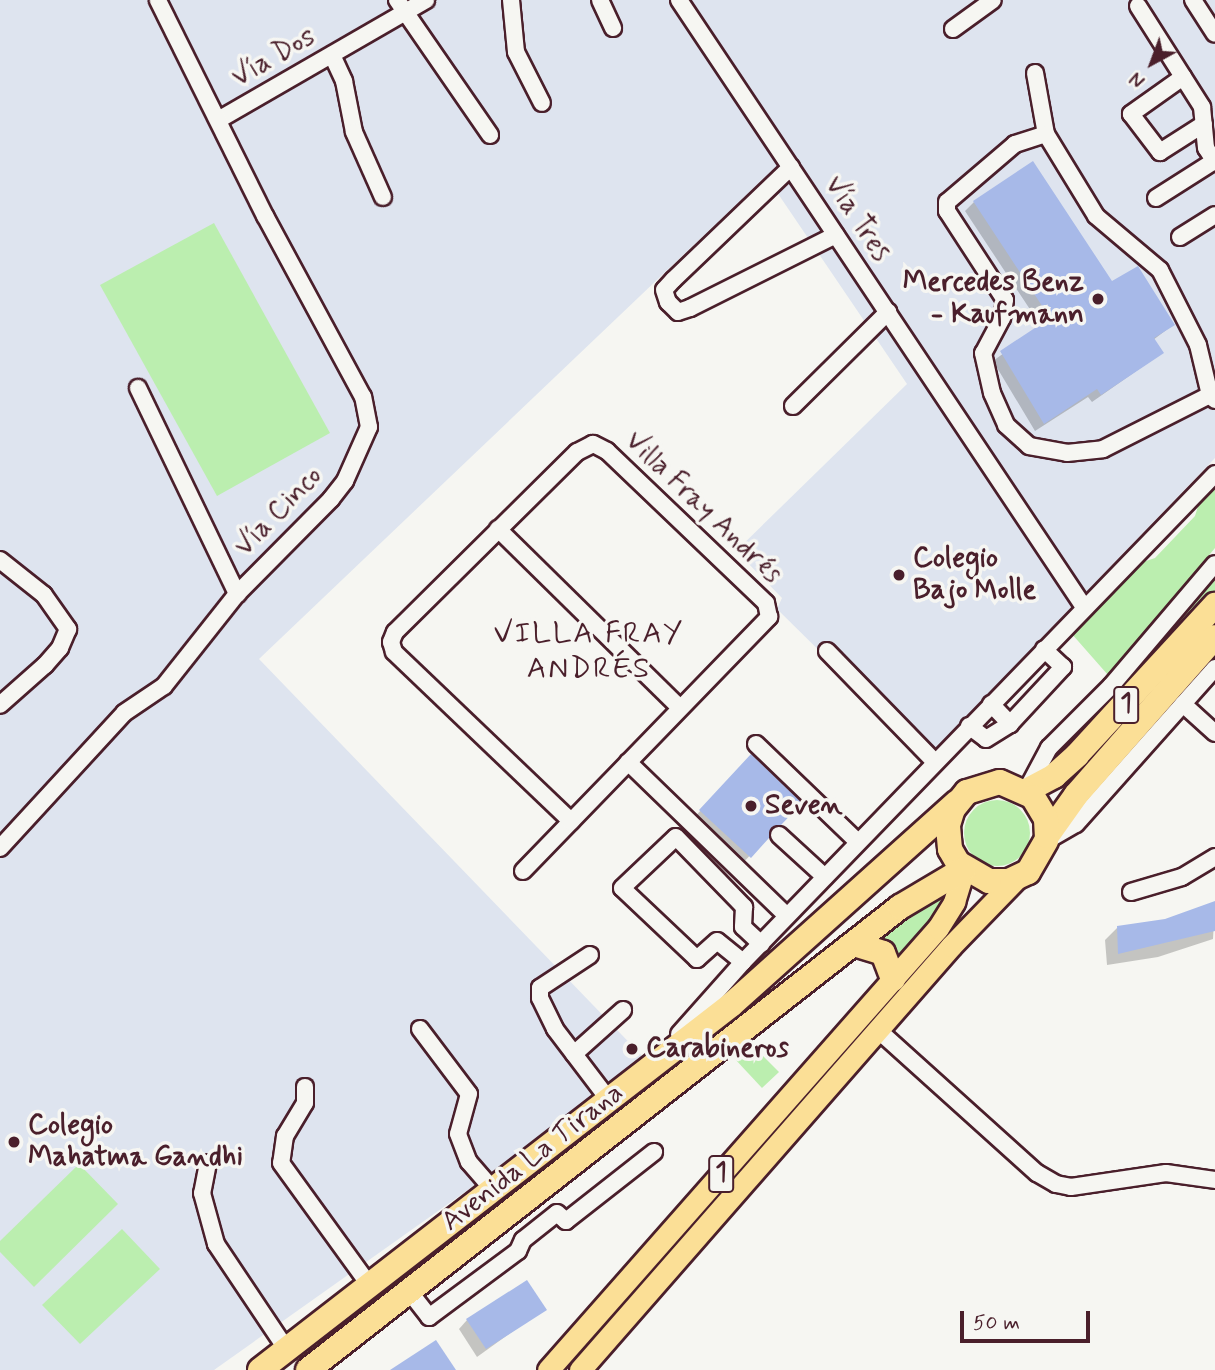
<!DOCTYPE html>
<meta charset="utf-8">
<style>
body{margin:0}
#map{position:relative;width:1215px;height:1370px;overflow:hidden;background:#f6f6f2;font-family:Mynerve,sans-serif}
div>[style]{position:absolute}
.built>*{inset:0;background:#dee4ef}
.green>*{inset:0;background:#bbeeaf}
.round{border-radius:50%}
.shadow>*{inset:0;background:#0003}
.building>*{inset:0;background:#a7b9e8}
.roads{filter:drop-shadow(2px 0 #4a1f2b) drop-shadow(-2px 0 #4a1f2b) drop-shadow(0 2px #4a1f2b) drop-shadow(0 -2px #4a1f2b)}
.minor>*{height:16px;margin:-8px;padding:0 8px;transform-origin:8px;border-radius:8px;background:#f6f6f2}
.major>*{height:21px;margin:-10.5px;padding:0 10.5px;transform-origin:10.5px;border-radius:10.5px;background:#fbdf96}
.highway>*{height:24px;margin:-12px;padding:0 12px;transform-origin:12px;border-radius:12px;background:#fbdf96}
.dots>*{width:19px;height:19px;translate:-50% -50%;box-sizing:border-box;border:4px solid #f6f6f2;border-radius:50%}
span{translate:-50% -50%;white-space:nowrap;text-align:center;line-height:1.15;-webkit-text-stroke:7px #f6f6f2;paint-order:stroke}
.shield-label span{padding:2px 5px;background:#f6f6f2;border:2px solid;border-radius:5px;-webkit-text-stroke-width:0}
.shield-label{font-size:26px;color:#4a1f2b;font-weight:700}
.street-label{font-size:28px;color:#4a1f2b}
.poi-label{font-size:28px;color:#4a1f2b;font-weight:700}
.right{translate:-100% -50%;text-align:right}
.left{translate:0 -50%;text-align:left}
.neighbourhood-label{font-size:30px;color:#4a1f2b;letter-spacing:2px}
.north{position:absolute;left:1117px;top:28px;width:70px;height:70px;-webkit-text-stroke:5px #f6f6f2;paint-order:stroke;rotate:221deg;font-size:19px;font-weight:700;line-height:28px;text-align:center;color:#4a1f2b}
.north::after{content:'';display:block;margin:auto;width:24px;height:32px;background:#4a1f2b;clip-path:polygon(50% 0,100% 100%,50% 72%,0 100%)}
.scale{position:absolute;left:960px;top:1311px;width:130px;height:32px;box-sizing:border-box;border:4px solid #4a1f2b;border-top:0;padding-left:9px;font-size:21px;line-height:24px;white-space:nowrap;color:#4a1f2b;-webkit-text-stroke:5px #f6f6f2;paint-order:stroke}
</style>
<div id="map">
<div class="built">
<i style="clip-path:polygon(0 0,1215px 0,1215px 458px,927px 757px,777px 609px,782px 598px,736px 551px,907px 384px,766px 176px,259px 659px,648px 1062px,214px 1370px,0 1370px)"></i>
</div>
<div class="green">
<i style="clip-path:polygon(214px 223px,330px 433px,217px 496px,100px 285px)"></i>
<i style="clip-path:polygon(1215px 487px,1215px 548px,1108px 675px,1071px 633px,1140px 563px,1155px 558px,1195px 516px,1199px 503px)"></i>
<i style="clip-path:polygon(1215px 577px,1215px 592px,1133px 686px,1127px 682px)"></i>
<i class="round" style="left:964px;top:800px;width:66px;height:66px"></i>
<i style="clip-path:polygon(945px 890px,938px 912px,899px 958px,892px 945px,877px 937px)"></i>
<i style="clip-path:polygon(751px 1044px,779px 1072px,762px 1088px,734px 1058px)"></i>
<i style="clip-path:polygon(79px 1164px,118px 1204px,34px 1287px,0 1252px,0 1241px)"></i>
<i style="clip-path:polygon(122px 1229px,160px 1269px,80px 1344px,42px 1305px)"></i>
</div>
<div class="shadow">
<i style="clip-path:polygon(974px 202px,1173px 325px,1153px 340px,1162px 353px,1092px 402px,1088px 397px,1035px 431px,993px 361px,1041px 326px,965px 211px)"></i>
<i style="clip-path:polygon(739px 769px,780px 824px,738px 868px,689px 823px)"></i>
<i style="clip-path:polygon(1215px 903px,1213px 939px,1158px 957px,1107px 965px,1105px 940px,1117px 928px,1166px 921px)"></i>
<i style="clip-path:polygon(544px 1309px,477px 1357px,459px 1329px,467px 1320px)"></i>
</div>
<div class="building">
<i style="clip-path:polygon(1033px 161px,1112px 281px,1138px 266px,1175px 325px,1154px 338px,1164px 353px,1101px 395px,1097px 389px,1044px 424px,1000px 351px,1050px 318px,973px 201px)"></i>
<i style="clip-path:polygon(751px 754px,802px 803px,781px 825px,772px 827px,769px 838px,751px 858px,699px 810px)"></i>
<i style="clip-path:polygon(1215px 901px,1215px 931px,1118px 954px,1117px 926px,1165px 919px)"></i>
<i style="clip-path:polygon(527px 1280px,547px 1310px,486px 1349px,466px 1319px)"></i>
<i style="clip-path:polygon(436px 1340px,456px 1370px,390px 1370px)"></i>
</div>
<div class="roads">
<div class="minor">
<i style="left:397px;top:0;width:164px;rotate:55.4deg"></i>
<i style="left:511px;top:0;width:52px;rotate:84.5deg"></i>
<i style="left:516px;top:52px;width:57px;rotate:63deg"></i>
<i style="left:600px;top:0;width:31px;rotate:65deg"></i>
<i style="left:679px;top:0;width:730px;rotate:56.29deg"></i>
<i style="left:1193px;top:0;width:40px;rotate:57.1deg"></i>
<i style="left:1138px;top:6px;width:120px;rotate:57.6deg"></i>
<i style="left:1202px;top:107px;width:41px;rotate:84.4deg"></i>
<i style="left:1206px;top:148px;width:17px;rotate:57deg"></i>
<i style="left:953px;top:29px;width:49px;rotate:-35.9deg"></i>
<i style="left:332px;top:55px;width:29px;rotate:65deg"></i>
<i style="left:344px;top:81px;width:52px;rotate:78.9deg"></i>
<i style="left:354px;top:132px;width:71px;rotate:66deg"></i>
<i style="left:1035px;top:73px;width:62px;rotate:79.8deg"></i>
<i style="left:1046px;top:134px;width:96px;rotate:58.6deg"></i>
<i style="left:1096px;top:216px;width:84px;rotate:40.2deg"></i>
<i style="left:1160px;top:270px;width:84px;rotate:63.1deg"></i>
<i style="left:1198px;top:345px;width:51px;rotate:76.5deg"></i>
<i style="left:1210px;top:395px;width:7px;rotate:45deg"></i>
<i style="left:1183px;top:77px;width:64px;rotate:144.6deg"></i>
<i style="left:1131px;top:114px;width:48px;rotate:52.7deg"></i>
<i style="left:1160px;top:152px;width:52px;rotate:-32.5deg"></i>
<i style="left:220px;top:119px;width:238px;rotate:-30deg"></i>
<i style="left:1046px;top:134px;width:33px;rotate:162deg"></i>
<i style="left:1015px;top:144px;width:89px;rotate:139.5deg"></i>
<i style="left:947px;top:202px;width:9px;rotate:90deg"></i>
<i style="left:947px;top:211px;width:106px;rotate:56.9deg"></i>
<i style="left:1005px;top:300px;width:18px;rotate:99deg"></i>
<i style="left:1002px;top:318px;width:40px;rotate:118deg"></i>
<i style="left:983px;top:353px;width:41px;rotate:77.3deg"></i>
<i style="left:992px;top:393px;width:35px;rotate:66deg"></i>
<i style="left:1006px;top:425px;width:31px;rotate:42deg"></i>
<i style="left:1029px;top:446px;width:39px;rotate:10deg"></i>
<i style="left:1067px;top:453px;width:36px;rotate:-6deg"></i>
<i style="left:1103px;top:449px;width:120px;rotate:-26.8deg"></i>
<i style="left:791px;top:167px;width:163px;rotate:136.2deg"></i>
<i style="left:673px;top:280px;width:13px;rotate:132deg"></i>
<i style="left:664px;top:290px;width:13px;rotate:72deg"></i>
<i style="left:668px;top:302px;width:14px;rotate:45deg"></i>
<i style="left:678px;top:312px;width:13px;rotate:-18deg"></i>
<i style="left:690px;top:308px;width:163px;rotate:-26.6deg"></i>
<i style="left:1156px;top:198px;width:69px;rotate:-32.5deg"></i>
<i style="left:1180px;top:237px;width:41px;rotate:-32.2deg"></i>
<i style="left:138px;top:388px;width:229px;rotate:64.3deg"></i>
<i style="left:793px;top:406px;width:134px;rotate:-44.7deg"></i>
<i style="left:498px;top:529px;width:255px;rotate:44.5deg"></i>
<i style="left:0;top:560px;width:56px;rotate:38.5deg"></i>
<i style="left:44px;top:595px;width:42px;rotate:54.8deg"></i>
<i style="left:68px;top:629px;width:21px;rotate:113deg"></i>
<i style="left:60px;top:648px;width:23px;rotate:131deg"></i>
<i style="left:45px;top:665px;width:60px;rotate:138.4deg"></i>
<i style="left:827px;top:651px;width:155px;rotate:45.8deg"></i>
<i style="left:991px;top:704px;width:28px;rotate:46deg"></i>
<i style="left:1010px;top:724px;width:78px;rotate:-47.1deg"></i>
<i style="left:1063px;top:667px;width:26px;rotate:-137deg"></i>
<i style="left:1183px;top:704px;width:43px;rotate:42.2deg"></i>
<i style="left:969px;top:726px;width:21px;rotate:37deg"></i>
<i style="left:986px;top:739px;width:28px;rotate:-32deg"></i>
<i style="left:756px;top:744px;width:141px;rotate:43.9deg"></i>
<i style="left:628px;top:762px;width:221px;rotate:44.1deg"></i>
<i style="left:1026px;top:791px;width:49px;rotate:-61.9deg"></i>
<i style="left:1049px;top:748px;width:88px;rotate:-45deg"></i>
<i style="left:1111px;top:686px;width:160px;rotate:-49.6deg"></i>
<i style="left:779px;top:835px;width:62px;rotate:42.4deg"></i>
<i style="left:1046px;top:841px;width:34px;rotate:-30deg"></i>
<i style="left:1076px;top:824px;width:209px;rotate:-48.3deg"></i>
<i style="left:0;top:848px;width:183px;rotate:-47.4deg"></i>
<i style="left:124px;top:713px;width:48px;rotate:-34deg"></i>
<i style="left:164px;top:686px;width:117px;rotate:-51.6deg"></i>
<i style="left:237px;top:594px;width:134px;rotate:-45.3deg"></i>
<i style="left:331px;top:499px;width:23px;rotate:-52deg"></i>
<i style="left:345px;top:481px;width:59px;rotate:-66deg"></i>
<i style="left:369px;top:427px;width:31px;rotate:-101deg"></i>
<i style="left:363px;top:397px;width:206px;rotate:-118.4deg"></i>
<i style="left:265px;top:216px;width:241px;rotate:-116.4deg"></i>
<i style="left:523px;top:871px;width:354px;rotate:-45.9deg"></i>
<i style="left:769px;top:617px;width:14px;rotate:-102deg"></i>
<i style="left:766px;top:603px;width:220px;rotate:-136.3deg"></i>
<i style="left:607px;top:451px;width:16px;rotate:-153deg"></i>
<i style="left:593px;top:444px;width:18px;rotate:153deg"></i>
<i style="left:577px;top:452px;width:256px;rotate:135.3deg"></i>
<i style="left:395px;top:632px;width:11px;rotate:112deg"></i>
<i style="left:391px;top:642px;width:10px;rotate:73deg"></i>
<i style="left:394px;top:652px;width:245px;rotate:43.7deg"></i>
<i style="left:1131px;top:892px;width:53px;rotate:-16.4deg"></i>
<i style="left:1182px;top:877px;width:39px;rotate:-31deg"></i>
<i style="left:590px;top:955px;width:60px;rotate:146.6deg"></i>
<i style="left:540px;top:988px;width:10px;rotate:90deg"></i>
<i style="left:540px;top:998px;width:34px;rotate:64deg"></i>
<i style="left:555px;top:1029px;width:89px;rotate:52.7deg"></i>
<i style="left:743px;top:962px;width:33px;rotate:-141deg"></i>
<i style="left:717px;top:941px;width:27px;rotate:138deg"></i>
<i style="left:697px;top:959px;width:103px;rotate:-136.6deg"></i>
<i style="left:622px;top:888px;width:74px;rotate:-43.4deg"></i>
<i style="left:676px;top:837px;width:98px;rotate:45.8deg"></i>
<i style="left:744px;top:907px;width:20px;rotate:93deg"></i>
<i style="left:743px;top:927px;width:25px;rotate:43deg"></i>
<i style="left:420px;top:1029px;width:81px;rotate:53deg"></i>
<i style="left:469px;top:1094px;width:41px;rotate:105.4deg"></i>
<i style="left:458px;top:1134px;width:30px;rotate:69deg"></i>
<i style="left:469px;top:1162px;width:37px;rotate:49deg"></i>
<i style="left:878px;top:1030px;width:214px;rotate:42deg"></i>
<i style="left:1037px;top:1173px;width:22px;rotate:30deg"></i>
<i style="left:1056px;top:1184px;width:15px;rotate:11deg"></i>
<i style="left:1071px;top:1187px;width:96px;rotate:-8.4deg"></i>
<i style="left:1166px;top:1173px;width:49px;rotate:8.1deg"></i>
<i style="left:679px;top:1034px;width:96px;rotate:-48.4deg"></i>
<i style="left:743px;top:962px;width:679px;rotate:-45.95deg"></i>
<i style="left:574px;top:1054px;width:66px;rotate:-41.9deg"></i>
<i style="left:305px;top:1087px;width:16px;rotate:90deg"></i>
<i style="left:305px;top:1103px;width:39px;rotate:121deg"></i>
<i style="left:285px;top:1136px;width:27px;rotate:98deg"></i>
<i style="left:281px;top:1163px;width:152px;rotate:54.1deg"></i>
<i style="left:208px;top:1163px;width:31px;rotate:101deg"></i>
<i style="left:202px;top:1193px;width:53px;rotate:74.6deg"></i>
<i style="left:216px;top:1244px;width:128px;rotate:56.2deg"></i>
<i style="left:409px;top:1291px;width:33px;rotate:52deg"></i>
<i style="left:429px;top:1317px;width:111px;rotate:-36.6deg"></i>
<i style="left:518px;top:1251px;width:12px;rotate:-66deg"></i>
<i style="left:523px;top:1240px;width:43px;rotate:-38.5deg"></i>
<i style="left:557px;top:1213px;width:12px;rotate:42deg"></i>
<i style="left:566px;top:1221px;width:112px;rotate:-38.1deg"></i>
</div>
<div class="major">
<i style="left:548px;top:1370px;width:589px;rotate:-48.58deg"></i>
<i style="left:938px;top:928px;width:31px;rotate:-58deg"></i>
<i style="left:954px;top:902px;width:34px;rotate:-73deg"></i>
<i style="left:580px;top:1370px;width:563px;rotate:-48.81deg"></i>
<i style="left:951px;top:946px;width:93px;rotate:-45.9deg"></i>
</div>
<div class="highway">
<i style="left:1026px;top:791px;width:32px;rotate:-28deg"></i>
<i style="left:1054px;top:776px;width:31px;rotate:-42deg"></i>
<i style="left:1077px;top:755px;width:204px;rotate:-47.4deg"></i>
<i style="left:1047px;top:836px;width:50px;rotate:-54.7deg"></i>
<i style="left:1076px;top:795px;width:210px;rotate:-48.7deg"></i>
<i style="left:1046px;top:841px;width:36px;rotate:120deg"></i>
<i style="left:1028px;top:872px;width:21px;rotate:155deg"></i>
<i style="left:1009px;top:881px;width:20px;rotate:180deg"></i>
<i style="left:989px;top:881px;width:36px;rotate:-150deg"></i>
<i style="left:958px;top:863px;width:16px;rotate:-120deg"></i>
<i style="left:950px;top:849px;width:24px;rotate:-95deg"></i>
<i style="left:948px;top:825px;width:17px;rotate:-73deg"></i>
<i style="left:953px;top:809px;width:22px;rotate:-51deg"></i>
<i style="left:967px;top:792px;width:34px;rotate:-17deg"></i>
<i style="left:1000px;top:782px;width:36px;rotate:24deg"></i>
<i style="left:1033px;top:797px;width:26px;rotate:59deg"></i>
<i style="left:1046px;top:819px;width:17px;rotate:87deg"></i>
<i style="left:854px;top:944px;width:30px;rotate:17deg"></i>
<i style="left:883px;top:953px;width:28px;rotate:69deg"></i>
<i style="left:260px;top:1370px;width:596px;rotate:-37.77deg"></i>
<i style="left:731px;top:1005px;width:304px;rotate:-41.9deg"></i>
<i style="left:308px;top:1370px;width:752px;rotate:-38.03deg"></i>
<i style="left:900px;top:907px;width:74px;rotate:-30.7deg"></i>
</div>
</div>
<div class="dots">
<i style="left:1098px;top:299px;background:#4a1f2b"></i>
<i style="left:899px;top:575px;background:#4a1f2b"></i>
<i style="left:751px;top:806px;background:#4a1f2b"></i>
<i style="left:632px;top:1049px;background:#4a1f2b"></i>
<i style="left:14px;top:1142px;background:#4a1f2b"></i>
</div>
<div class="shield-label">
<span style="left:1126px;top:705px">1</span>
<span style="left:721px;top:1174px">1</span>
</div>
<div class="street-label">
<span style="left:274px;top:58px;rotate:-30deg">Vía Dos</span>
<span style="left:857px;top:219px;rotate:56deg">Vía Tres</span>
<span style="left:703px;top:508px;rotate:44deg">Villa Fray Andrés</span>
<span style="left:279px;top:512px;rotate:-46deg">Vía Cinco</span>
<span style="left:533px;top:1158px;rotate:-38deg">Avenida La Tirana</span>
</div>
<div class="poi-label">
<span class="right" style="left:1084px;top:299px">Mercedes Benz<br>- Kaufmann</span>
<span class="left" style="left:913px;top:575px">Colegio<br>Bajo Molle</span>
<span class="left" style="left:765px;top:806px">Seven</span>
<span class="left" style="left:646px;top:1049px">Carabineros</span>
<span class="left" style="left:28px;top:1142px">Colegio<br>Mahatma Gandhi</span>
</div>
<div class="neighbourhood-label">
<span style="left:589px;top:651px">VILLA FRAY<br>ANDRÉS</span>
</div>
<div class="north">N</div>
<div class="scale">50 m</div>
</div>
